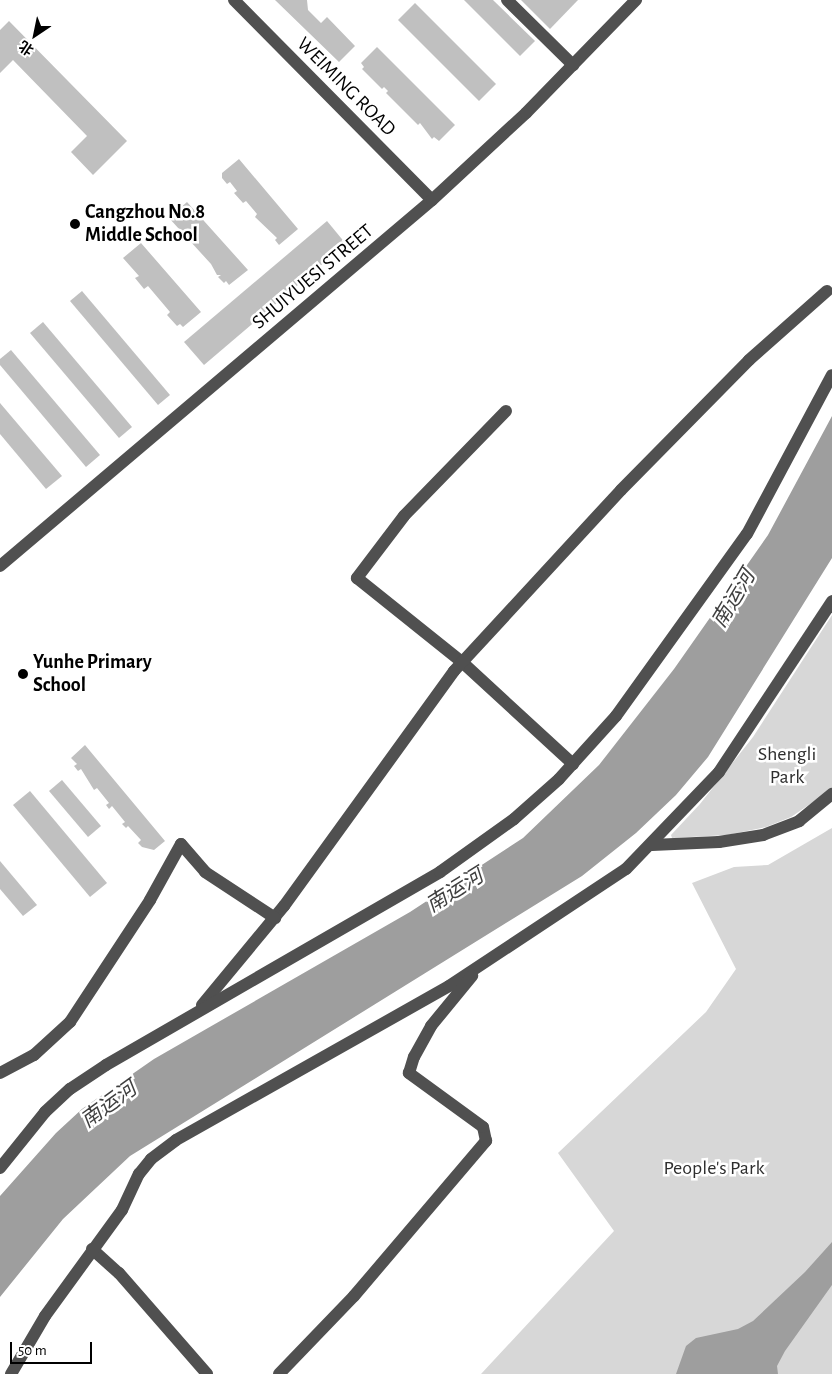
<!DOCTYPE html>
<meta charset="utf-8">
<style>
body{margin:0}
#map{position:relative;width:832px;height:1374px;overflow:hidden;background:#fff;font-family:"Alegreya Sans","Noto Sans SC",sans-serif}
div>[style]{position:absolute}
.green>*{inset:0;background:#d7d7d7}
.water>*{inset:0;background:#9e9e9e}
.building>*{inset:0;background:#c0c0c0}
.minor>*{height:12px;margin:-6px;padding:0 6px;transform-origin:6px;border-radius:6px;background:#505050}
.dots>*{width:14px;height:14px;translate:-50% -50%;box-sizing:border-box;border:2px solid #fff;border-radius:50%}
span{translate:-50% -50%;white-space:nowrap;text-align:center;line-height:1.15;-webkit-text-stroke:5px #fff;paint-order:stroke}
.street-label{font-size:20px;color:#000}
.poi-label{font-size:20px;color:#000;font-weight:700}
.left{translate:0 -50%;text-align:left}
.park-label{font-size:20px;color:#2e2e2e}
.water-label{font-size:21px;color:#3f3f3f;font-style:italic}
.north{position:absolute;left:10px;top:10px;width:50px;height:50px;-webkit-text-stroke:4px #fff;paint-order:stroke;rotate:214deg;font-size:14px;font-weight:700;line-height:20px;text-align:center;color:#000}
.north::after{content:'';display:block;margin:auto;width:18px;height:22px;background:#000;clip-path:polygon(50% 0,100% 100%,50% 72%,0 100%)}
.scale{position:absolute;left:10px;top:1342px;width:82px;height:22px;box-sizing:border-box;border:2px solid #000;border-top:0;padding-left:6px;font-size:15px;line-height:18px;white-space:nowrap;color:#000;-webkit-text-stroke:4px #fff;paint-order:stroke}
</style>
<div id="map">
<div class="green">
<i style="clip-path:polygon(832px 615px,832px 789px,791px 817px,766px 827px,727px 835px,672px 838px,671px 835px,700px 804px,753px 737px)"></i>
<i style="clip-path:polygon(832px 828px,832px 1374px,481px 1374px,614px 1231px,558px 1153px,706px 1012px,736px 969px,692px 883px,734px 867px,768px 865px)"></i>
</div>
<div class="water">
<i style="clip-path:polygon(832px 416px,832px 558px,708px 757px,676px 795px,636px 833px,582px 876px,130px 1156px,63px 1219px,0 1297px,0 1196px,56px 1133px,82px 1109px,154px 1059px,410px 912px,523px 838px,599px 765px,674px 669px,768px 535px)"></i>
<i style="clip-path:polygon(832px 1242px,832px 1285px,785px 1351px,777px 1366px,778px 1374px,676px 1374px,686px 1346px,696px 1338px,738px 1329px,753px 1321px,805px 1272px)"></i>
</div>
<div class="building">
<i style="clip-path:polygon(275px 0,307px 0,308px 10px,321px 23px,327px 17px,355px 46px,339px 62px)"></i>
<i style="clip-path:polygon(464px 0,493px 0,535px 41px,520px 56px)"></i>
<i style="clip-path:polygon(521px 0,578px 0,550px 29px)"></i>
<i style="clip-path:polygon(415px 3px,496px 84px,479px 101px,398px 20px)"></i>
<i style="clip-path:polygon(9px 21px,127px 141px,93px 175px,71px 152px,87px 136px,13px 60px,0 73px,0 30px)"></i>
<i style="clip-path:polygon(377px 47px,455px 125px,439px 141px,434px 137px,432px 139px,420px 123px,418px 125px,386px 93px,388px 91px,384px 87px,382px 89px,362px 69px,364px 67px,361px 63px)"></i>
<i style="clip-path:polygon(239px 159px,298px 229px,279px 245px,275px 240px,277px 238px,255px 217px,257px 214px,246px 201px,243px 203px,234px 193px,237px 191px,230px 182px,227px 184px,222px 178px,222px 173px)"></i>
<i style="clip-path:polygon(187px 202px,248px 270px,229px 285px,226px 281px,224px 283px,218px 277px,221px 275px,217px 275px,211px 264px,169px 218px)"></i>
<i style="clip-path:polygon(327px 221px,346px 244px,204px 365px,184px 342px)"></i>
<i style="clip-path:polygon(141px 243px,201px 312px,183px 327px,180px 324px,177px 326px,167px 315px,170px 312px,148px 286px,144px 289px,135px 278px,139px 276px,123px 258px)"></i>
<i style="clip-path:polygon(82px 291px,170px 395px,158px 405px,70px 301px)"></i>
<i style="clip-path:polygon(43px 322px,132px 427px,119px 438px,30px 333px)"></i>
<i style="clip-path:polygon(11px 350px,100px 455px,86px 467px,0 365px,0 359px)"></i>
<i style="clip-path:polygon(0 403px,62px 476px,46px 489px,0 434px)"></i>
<i style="clip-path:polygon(85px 745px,165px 841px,154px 850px,142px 847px,138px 843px,141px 840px,128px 826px,126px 828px,122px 824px,125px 822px,112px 806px,109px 809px,106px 805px,109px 803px,97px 788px,94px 790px,81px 769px,78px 771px,74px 766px,77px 764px,71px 758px)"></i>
<i style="clip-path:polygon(62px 780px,101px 826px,88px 837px,49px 791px)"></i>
<i style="clip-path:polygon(30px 791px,107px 883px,90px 897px,13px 805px)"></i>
<i style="clip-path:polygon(0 861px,37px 905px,23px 916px,0 889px)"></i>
</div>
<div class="minor">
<i style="left:234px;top:0;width:281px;rotate:45.3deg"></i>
<i style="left:507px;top:0;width:93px;rotate:44.6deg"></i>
<i style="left:506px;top:411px;width:146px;rotate:134.2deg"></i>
<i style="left:404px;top:516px;width:78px;rotate:127.2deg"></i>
<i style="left:357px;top:578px;width:134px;rotate:38.7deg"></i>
<i style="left:462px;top:662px;width:151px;rotate:42.6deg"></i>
<i style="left:0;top:566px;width:566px;rotate:-40.27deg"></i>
<i style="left:432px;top:200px;width:128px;rotate:-42.8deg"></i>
<i style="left:526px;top:113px;width:158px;rotate:-45.8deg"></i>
<i style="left:652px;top:845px;width:67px;rotate:-2.6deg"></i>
<i style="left:719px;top:842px;width:45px;rotate:-9deg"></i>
<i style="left:763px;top:835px;width:39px;rotate:-21deg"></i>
<i style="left:799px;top:821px;width:43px;rotate:-39.3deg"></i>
<i style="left:202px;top:1005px;width:129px;rotate:-50.4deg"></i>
<i style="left:284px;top:906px;width:290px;rotate:-54.1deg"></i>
<i style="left:454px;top:671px;width:246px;rotate:-47.3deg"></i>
<i style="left:621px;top:490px;width:182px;rotate:-45.4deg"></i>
<i style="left:749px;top:360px;width:104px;rotate:-41.5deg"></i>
<i style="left:0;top:1073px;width:38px;rotate:-28deg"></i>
<i style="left:34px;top:1055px;width:49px;rotate:-42.5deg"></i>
<i style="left:70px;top:1022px;width:146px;rotate:-56.7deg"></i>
<i style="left:150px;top:900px;width:64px;rotate:-61deg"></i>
<i style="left:181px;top:844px;width:37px;rotate:49deg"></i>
<i style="left:205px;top:872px;width:84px;rotate:33.3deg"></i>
<i style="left:0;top:1168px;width:72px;rotate:-51.2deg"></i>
<i style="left:45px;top:1112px;width:34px;rotate:-43deg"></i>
<i style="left:70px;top:1089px;width:43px;rotate:-33.7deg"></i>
<i style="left:106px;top:1065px;width:386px;rotate:-30deg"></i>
<i style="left:440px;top:872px;width:91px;rotate:-35.6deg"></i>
<i style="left:514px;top:819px;width:60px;rotate:-41.6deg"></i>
<i style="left:559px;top:779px;width:85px;rotate:-47.9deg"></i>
<i style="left:616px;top:716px;width:224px;rotate:-54.3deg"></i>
<i style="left:747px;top:534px;width:180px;rotate:-61.9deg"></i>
<i style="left:92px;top:1249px;width:36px;rotate:42deg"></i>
<i style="left:119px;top:1273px;width:134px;rotate:48.9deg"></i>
<i style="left:11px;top:1374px;width:67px;rotate:-59.6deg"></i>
<i style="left:45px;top:1316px;width:131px;rotate:-54deg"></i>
<i style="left:122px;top:1210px;width:40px;rotate:-65deg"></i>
<i style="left:139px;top:1174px;width:19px;rotate:-51deg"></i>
<i style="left:151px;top:1159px;width:31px;rotate:-37deg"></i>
<i style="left:176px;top:1140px;width:313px;rotate:-29.4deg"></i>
<i style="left:449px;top:986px;width:212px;rotate:-33.5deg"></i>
<i style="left:626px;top:869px;width:134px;rotate:-46.2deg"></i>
<i style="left:719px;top:772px;width:205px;rotate:-56.5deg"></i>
<i style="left:279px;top:1374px;width:108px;rotate:-46.1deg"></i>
<i style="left:354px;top:1296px;width:204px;rotate:-49.6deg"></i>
<i style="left:486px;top:1141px;width:14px;rotate:-102deg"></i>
<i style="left:483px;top:1127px;width:92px;rotate:-143.9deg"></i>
<i style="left:409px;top:1073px;width:17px;rotate:-73deg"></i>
<i style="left:414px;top:1057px;width:35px;rotate:-61deg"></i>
<i style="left:431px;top:1026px;width:65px;rotate:-50.6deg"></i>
</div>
<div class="dots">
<i style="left:75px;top:224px;background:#000"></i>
<i style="left:23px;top:674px;background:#000"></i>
</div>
<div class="street-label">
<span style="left:346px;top:87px;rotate:45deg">WEIMING ROAD</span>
<span style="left:313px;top:277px;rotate:-40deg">SHUIYUESI STREET</span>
</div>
<div class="poi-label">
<span class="left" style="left:85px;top:224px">Cangzhou No.8<br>Middle School</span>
<span class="left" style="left:33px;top:674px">Yunhe Primary<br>School</span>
</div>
<div class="park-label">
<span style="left:787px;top:766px">Shengli<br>Park</span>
<span style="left:714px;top:1168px">People's Park</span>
</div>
<div class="water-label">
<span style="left:734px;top:599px;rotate:-59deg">南运河</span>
<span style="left:455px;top:891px;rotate:-32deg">南运河</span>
<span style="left:109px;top:1105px;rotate:-36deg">南运河</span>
</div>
<div class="north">北</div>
<div class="scale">50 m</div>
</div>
